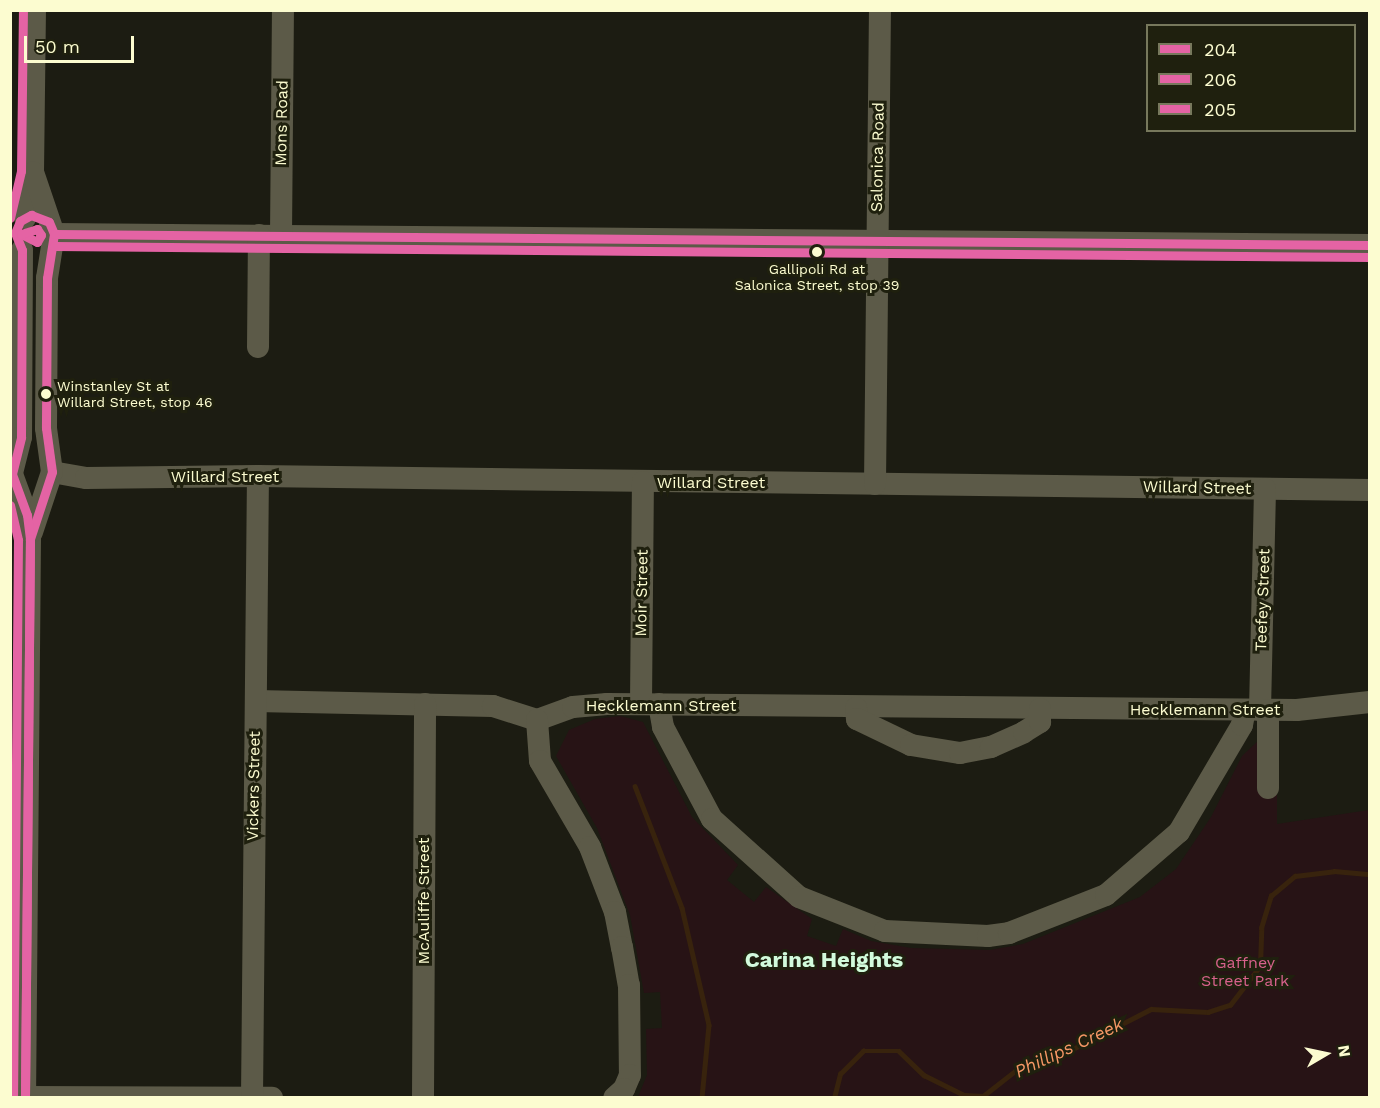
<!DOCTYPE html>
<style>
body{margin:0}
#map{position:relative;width:1380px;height:1108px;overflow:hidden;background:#1c1c12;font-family:"Work Sans",sans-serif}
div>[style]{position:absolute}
.green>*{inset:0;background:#271315}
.stream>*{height:4.5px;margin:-2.25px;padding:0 2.25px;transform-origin:2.25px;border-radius:2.25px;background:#38230d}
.minor>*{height:22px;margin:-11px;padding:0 11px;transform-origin:11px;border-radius:11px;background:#5c5a48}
.bus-1>*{height:9px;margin:-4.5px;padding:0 4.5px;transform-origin:4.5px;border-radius:4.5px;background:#e463a4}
.bus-2>*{height:9px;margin:-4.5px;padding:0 4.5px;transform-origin:4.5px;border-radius:4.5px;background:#e463a4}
.bus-3>*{height:9px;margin:-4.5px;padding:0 4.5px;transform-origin:4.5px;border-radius:4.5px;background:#e463a4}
.dots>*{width:16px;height:16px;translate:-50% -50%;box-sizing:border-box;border:3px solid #1f200e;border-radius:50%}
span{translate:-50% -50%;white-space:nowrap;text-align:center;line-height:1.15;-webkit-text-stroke:6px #1f200e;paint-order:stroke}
.bus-label{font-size:14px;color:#fcfcd0}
.left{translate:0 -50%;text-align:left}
.street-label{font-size:16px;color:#fcfcd0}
.park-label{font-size:16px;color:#d7618c}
.water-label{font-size:18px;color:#f59765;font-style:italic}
.district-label{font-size:22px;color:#d2fcdc;font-weight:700}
.frame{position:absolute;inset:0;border:12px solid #fcfcd0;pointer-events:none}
.legend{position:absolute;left:1146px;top:24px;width:210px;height:108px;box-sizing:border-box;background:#1f200e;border:2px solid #77785c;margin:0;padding:8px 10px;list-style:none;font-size:18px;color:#fcfcd0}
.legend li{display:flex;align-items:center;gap:12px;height:30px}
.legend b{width:30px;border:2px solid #77785c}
.north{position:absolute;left:1296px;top:1024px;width:60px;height:60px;-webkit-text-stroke:4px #1f200e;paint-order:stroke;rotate:81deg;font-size:16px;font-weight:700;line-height:24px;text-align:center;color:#fcfcd0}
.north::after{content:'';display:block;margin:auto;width:21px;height:27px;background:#fcfcd0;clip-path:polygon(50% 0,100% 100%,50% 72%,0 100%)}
.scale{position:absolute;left:24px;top:36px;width:110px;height:27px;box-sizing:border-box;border:3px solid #fcfcd0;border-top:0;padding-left:8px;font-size:18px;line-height:21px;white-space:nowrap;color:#fcfcd0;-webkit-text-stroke:4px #1f200e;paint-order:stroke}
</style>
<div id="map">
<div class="green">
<i style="clip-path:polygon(620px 716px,643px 722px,692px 817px,738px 865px,727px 880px,754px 902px,766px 887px,812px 919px,807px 936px,836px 946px,843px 929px,871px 941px,911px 948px,990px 950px,1023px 944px,1140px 897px,1176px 869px,1211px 817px,1242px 756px,1258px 741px,1257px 791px,1277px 792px,1277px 824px,1369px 810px,1369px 1097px,638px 1097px,647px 1075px,646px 1029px,662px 1028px,660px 992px,644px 993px,630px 915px,597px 828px,556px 756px,569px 730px,595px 719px)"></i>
</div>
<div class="stream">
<i style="left:635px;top:786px;width:131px;rotate:68.9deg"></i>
<i style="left:682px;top:908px;width:120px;rotate:77deg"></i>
<i style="left:709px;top:1025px;width:73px;rotate:95.5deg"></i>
<i style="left:834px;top:1098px;width:25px;rotate:-76deg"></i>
<i style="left:840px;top:1074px;width:33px;rotate:-45deg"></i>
<i style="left:863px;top:1051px;width:36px"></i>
<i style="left:899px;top:1051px;width:35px;rotate:44deg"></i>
<i style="left:924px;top:1075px;width:45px;rotate:26.6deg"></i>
<i style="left:964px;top:1095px;width:19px;rotate:3deg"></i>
<i style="left:983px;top:1096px;width:41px;rotate:-38deg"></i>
<i style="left:1015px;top:1071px;width:40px;rotate:-18deg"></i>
<i style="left:1053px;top:1059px;width:110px;rotate:-27deg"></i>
<i style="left:1151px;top:1009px;width:57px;rotate:3deg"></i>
<i style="left:1208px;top:1012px;width:23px;rotate:-18deg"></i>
<i style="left:1230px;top:1005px;width:49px;rotate:-52.4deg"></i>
<i style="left:1260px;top:966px;width:38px;rotate:-88deg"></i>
<i style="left:1261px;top:928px;width:34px;rotate:-73deg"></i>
<i style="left:1271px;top:896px;width:31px;rotate:-40deg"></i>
<i style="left:1295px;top:876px;width:39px;rotate:-7deg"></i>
<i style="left:1334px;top:871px;width:36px;rotate:5deg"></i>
</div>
<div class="minor">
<i style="left:25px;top:218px;width:47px;rotate:-80.1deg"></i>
<i style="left:33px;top:172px;width:162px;rotate:-89.3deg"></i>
<i style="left:54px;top:234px;width:1316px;rotate:0.48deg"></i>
<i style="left:281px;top:235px;width:225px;rotate:-89.5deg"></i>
<i style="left:22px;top:250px;width:187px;rotate:90.3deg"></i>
<i style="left:21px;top:437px;width:38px;rotate:104deg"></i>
<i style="left:12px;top:474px;width:44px;rotate:69.9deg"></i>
<i style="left:27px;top:515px;width:24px;rotate:83deg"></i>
<i style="left:30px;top:539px;width:559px;rotate:90.51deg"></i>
<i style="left:258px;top:347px;width:112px;rotate:-89.5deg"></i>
<i style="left:52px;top:472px;width:35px;rotate:10deg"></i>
<i style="left:86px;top:478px;width:172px;rotate:-0.7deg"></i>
<i style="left:258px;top:476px;width:1112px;rotate:0.72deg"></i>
<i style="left:875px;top:484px;width:474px;rotate:-89.4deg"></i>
<i style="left:32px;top:532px;width:63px;rotate:-71.6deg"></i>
<i style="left:52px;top:472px;width:44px;rotate:-97.8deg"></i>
<i style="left:46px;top:428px;width:150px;rotate:-89.6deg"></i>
<i style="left:47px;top:278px;width:45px;rotate:-81deg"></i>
<i style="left:54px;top:234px;width:65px;rotate:-108.7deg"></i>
<i style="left:256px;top:701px;width:237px;rotate:1.2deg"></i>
<i style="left:493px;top:706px;width:46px;rotate:17.7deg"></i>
<i style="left:537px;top:720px;width:38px;rotate:-20deg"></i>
<i style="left:573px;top:707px;width:34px;rotate:-5deg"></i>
<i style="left:607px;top:704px;width:690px;rotate:0.5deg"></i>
<i style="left:1297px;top:710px;width:73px;rotate:-6.3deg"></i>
<i style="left:641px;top:704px;width:222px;rotate:-89.5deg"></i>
<i style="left:659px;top:704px;width:23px;rotate:80deg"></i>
<i style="left:663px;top:727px;width:104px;rotate:62deg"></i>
<i style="left:712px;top:819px;width:117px;rotate:41.9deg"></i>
<i style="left:799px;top:897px;width:92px;rotate:21.6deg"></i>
<i style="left:885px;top:931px;width:103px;rotate:2.8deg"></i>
<i style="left:988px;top:936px;width:21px;rotate:-8deg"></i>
<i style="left:1009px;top:933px;width:104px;rotate:-21.4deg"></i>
<i style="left:1106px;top:895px;width:96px;rotate:-40.8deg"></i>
<i style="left:1179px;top:832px;width:124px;rotate:-59.5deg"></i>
<i style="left:1242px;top:725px;width:15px;rotate:-79deg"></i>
<i style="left:856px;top:708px;width:11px;rotate:85deg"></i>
<i style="left:857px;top:719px;width:60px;rotate:25.7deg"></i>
<i style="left:911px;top:745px;width:50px;rotate:9.3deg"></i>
<i style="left:960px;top:753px;width:32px;rotate:-11deg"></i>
<i style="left:991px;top:747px;width:36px;rotate:-24deg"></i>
<i style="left:1024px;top:732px;width:19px;rotate:-32deg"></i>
<i style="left:1040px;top:722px;width:13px;rotate:-90deg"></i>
<i style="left:1260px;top:710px;width:221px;rotate:-88.7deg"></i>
<i style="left:537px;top:720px;width:41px;rotate:85.8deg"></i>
<i style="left:540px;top:761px;width:99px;rotate:59.8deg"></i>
<i style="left:590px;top:847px;width:70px;rotate:69deg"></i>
<i style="left:615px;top:912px;width:36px;rotate:79deg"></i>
<i style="left:622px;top:947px;width:39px;rotate:80deg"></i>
<i style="left:629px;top:985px;width:90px;rotate:89.4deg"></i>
<i style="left:630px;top:1075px;width:15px;rotate:113deg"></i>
<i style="left:624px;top:1089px;width:13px;rotate:138deg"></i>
<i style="left:1268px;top:788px;width:78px;rotate:-90deg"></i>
<i style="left:25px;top:1097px;width:247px;rotate:0.2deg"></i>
<i style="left:252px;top:1097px;width:621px;rotate:-89.45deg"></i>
<i style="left:423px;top:1098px;width:394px;rotate:-89.7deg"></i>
</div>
<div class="bus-1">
<i style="left:31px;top:215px;width:19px;rotate:21deg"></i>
<i style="left:49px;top:222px;width:13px;rotate:67deg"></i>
<i style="left:54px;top:234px;width:45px;rotate:99deg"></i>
<i style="left:47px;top:278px;width:150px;rotate:90.4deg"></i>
<i style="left:46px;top:428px;width:44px;rotate:82.2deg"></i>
<i style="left:52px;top:472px;width:71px;rotate:108.2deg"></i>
<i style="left:30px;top:539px;width:24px;rotate:-97deg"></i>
<i style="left:27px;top:515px;width:44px;rotate:-110.1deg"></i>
<i style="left:12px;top:474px;width:38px;rotate:-76deg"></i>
<i style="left:21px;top:437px;width:187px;rotate:-89.7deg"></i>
<i style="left:22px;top:250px;width:18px;rotate:-112deg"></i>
<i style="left:15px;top:233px;width:13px;rotate:-67deg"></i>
<i style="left:20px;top:221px;width:13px;rotate:-29deg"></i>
<i style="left:54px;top:234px;width:1316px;rotate:0.48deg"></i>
<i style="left:25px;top:1098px;width:559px;rotate:-89.49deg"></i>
<i style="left:25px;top:1098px;width:559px;rotate:-89.49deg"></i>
</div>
<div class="bus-2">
<i style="left:37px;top:229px;width:7px;rotate:56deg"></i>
<i style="left:41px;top:235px;width:8px;rotate:120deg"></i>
<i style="left:37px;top:242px;width:18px;rotate:-153deg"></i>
<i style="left:21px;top:234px;width:17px;rotate:-17deg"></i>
<i style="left:54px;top:246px;width:1316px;rotate:0.48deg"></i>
</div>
<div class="bus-3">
<i style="left:10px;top:218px;width:48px;rotate:-76.8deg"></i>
<i style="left:21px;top:171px;width:161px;rotate:-89.3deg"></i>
<i style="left:10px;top:505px;width:36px;rotate:77deg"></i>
<i style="left:18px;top:540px;width:558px;rotate:90.51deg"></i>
</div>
<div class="dots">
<i style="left:817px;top:252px;background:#fcfcd0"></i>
<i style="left:46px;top:394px;background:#fcfcd0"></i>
</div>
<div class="bus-label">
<span style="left:817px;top:277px">Gallipoli Rd at<br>Salonica Street, stop 39</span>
<span class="left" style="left:57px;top:394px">Winstanley St at<br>Willard Street, stop 46</span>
</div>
<div class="street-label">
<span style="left:282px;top:123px;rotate:-89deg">Mons Road</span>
<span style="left:878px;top:157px;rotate:-89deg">Salonica Road</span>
<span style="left:225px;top:477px">Willard Street</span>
<span style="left:711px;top:483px">Willard Street</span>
<span style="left:1197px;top:488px;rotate:1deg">Willard Street</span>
<span style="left:642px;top:593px;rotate:-89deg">Moir Street</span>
<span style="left:1263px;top:600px;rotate:-88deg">Teefey Street</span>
<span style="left:661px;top:706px">Hecklemann Street</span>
<span style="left:1205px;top:710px">Hecklemann Street</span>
<span style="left:254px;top:786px;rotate:-89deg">Vickers Street</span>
<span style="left:424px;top:901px;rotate:-90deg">McAuliffe Street</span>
</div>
<div class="park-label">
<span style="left:1245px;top:972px">Gaffney<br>Street Park</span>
</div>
<div class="water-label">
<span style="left:1069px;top:1048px;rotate:-25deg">Phillips Creek</span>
</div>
<div class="district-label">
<span style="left:824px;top:960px">Carina Heights</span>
</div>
<div class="frame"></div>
<ul class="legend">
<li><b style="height:8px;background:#e463a4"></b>204</li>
<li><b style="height:8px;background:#e463a4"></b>206</li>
<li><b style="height:8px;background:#e463a4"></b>205</li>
</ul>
<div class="north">N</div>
<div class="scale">50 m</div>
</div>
